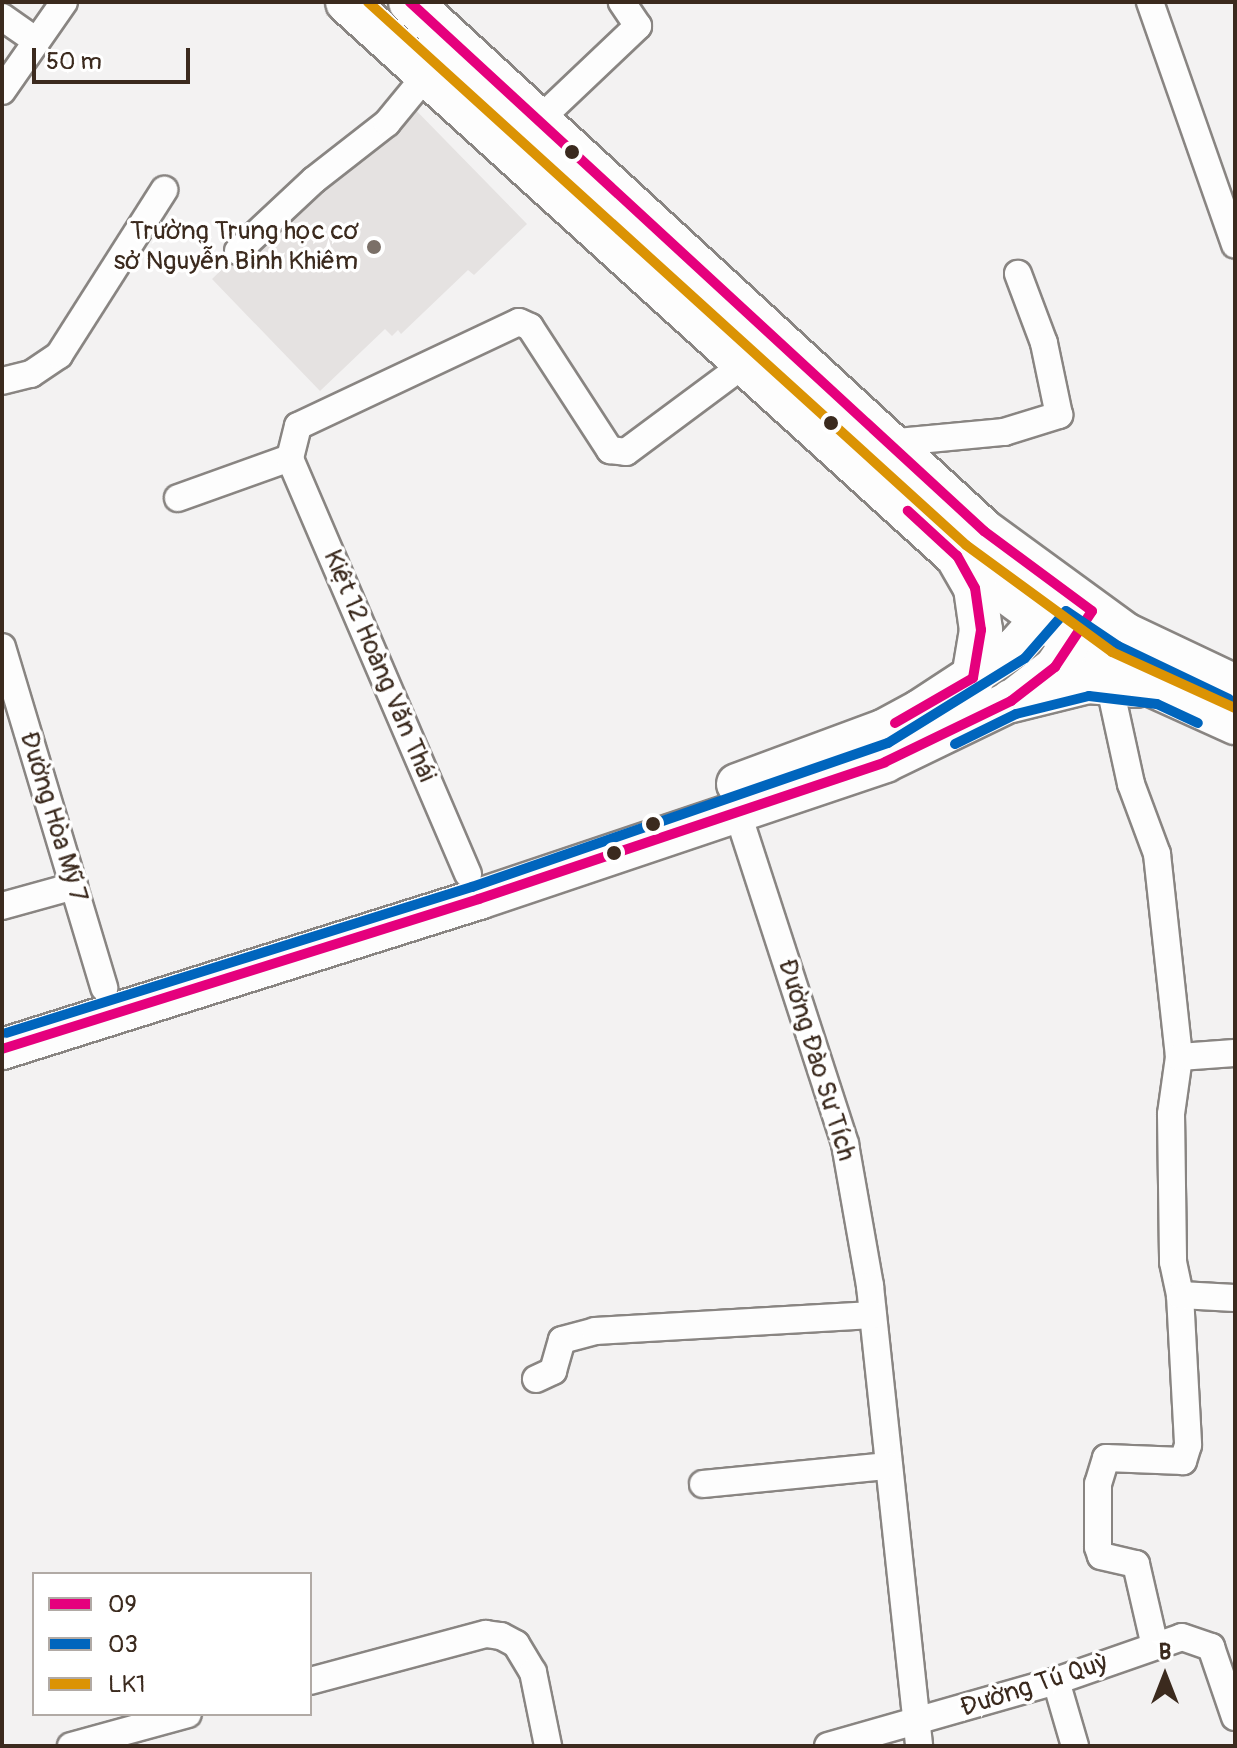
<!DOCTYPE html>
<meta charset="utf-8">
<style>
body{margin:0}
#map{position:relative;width:1237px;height:1748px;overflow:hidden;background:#f3f2f2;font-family:Pangolin,sans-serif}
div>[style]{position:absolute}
.built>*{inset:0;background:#e5e2e1}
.roads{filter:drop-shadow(2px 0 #898582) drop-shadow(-2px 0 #898582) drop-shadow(0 2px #898582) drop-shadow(0 -2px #898582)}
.minor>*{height:26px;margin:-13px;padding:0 13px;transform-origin:13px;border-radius:13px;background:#fdfdfd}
.primary>*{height:40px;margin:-20px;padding:0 20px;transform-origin:20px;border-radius:20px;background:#fdfdfd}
.trunk>*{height:42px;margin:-21px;padding:0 21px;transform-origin:21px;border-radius:21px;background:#fdfdfd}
.bus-1>*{height:10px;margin:-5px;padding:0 5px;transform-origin:5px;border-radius:5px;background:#e5007d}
.bus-2>*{height:10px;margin:-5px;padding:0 5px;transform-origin:5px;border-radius:5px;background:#0065bd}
.bus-3>*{height:10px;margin:-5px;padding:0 5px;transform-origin:5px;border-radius:5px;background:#db9304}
.dots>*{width:22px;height:22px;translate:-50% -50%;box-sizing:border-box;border:4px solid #fff;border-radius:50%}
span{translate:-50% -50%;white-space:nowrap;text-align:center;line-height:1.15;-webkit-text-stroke:7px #fff;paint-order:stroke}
.poi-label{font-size:26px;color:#3b2a1e}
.right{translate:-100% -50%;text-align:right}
.street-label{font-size:26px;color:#3b2a1e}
.frame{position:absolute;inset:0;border:4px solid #3b2a1e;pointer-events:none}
.legend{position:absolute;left:32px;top:1572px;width:280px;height:144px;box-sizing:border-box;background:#fff;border:2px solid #b1aaa5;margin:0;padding:10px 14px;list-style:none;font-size:24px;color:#3b2a1e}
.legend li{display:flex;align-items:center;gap:16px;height:40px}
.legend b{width:40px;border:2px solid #b1aaa5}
.north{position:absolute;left:1125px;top:1636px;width:80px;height:80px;-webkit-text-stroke:6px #fff;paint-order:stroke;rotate:0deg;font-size:22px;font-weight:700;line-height:32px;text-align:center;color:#3b2a1e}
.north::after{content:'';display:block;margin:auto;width:28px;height:36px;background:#3b2a1e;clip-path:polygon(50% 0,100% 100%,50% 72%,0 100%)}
.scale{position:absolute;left:32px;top:48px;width:158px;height:36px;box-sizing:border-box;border:4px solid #3b2a1e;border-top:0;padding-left:10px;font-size:24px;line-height:28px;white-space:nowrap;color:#3b2a1e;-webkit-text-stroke:6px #fff;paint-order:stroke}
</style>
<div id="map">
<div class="built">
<i style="clip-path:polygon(402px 96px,527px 224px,474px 275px,468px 270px,401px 334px,398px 330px,392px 336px,385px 329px,320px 391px,212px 279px)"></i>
</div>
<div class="roads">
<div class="minor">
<i style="left:1150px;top:2px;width:257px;rotate:70.7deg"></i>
<i style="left:2px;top:17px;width:40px;rotate:34.9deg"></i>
<i style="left:2px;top:91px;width:108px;rotate:-55.1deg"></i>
<i style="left:538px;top:121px;width:138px;rotate:-43.5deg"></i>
<i style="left:638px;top:26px;width:29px;rotate:-124deg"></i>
<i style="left:238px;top:251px;width:104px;rotate:-43.1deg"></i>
<i style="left:314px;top:180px;width:93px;rotate:-38deg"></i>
<i style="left:387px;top:123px;width:65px;rotate:-50.6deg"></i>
<i style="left:2px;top:381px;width:30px;rotate:-14deg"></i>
<i style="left:31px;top:374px;width:34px;rotate:-34deg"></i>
<i style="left:59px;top:355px;width:196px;rotate:-57.5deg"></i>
<i style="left:887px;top:443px;width:118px;rotate:-5.4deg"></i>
<i style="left:1004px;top:432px;width:58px;rotate:-17.2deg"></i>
<i style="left:1059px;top:415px;width:74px;rotate:-101.8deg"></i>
<i style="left:1044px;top:343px;width:74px;rotate:-110.6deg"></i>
<i style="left:178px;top:498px;width:119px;rotate:-19.7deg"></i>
<i style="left:2px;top:647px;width:356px;rotate:73.3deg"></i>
<i style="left:1109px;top:683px;width:103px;rotate:77.7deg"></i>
<i style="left:1131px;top:784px;width:75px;rotate:69.6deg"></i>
<i style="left:1157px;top:854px;width:204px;rotate:83.8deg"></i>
<i style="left:1179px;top:1057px;width:58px;rotate:98deg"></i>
<i style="left:1171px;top:1114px;width:148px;rotate:89.2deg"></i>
<i style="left:1173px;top:1262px;width:34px;rotate:78deg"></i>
<i style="left:1180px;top:1295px;width:150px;rotate:86.9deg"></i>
<i style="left:1188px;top:1445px;width:17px;rotate:107deg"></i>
<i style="left:1183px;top:1461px;width:77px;rotate:-177.8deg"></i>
<i style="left:1106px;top:1458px;width:27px;rotate:107deg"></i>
<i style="left:1098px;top:1484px;width:63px;rotate:90deg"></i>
<i style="left:1098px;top:1547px;width:9px;rotate:72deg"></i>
<i style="left:1101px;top:1556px;width:36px;rotate:13deg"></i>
<i style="left:1136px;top:1564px;width:84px;rotate:77deg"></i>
<i style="left:737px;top:811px;width:350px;rotate:72deg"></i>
<i style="left:845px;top:1144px;width:144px;rotate:80deg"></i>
<i style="left:870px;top:1286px;width:463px;rotate:83.9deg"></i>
<i style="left:468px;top:874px;width:452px;rotate:-113.2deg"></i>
<i style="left:290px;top:458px;width:33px;rotate:-76deg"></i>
<i style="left:298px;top:426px;width:244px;rotate:-25.2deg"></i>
<i style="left:519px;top:322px;width:12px;rotate:24deg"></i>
<i style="left:530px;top:327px;width:147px;rotate:57deg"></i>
<i style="left:610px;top:450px;width:16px;rotate:7deg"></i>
<i style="left:626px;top:452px;width:149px;rotate:-36.6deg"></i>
<i style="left:2px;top:906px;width:75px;rotate:-15.5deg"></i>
<i style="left:1179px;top:1057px;width:56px;rotate:-4.1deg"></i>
<i style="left:1180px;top:1295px;width:55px;rotate:3.1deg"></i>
<i style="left:536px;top:1379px;width:19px;rotate:-25deg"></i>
<i style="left:553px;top:1371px;width:32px;rotate:-74deg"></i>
<i style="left:562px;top:1340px;width:34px;rotate:-15deg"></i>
<i style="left:595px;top:1331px;width:278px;rotate:-3.3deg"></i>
<i style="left:703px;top:1484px;width:186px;rotate:-5.6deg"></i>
<i style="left:310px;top:1681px;width:182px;rotate:-15deg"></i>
<i style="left:486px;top:1634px;width:15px;rotate:8deg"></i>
<i style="left:501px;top:1636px;width:17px;rotate:28deg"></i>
<i style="left:516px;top:1644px;width:33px;rotate:59deg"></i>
<i style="left:533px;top:1672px;width:76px;rotate:78.5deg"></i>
<i style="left:1056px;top:1681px;width:68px;rotate:73.7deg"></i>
<i style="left:71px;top:1746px;width:121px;rotate:-15.3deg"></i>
<i style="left:828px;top:1746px;width:237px;rotate:-15.9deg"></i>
<i style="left:1056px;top:1681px;width:133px;rotate:-19.2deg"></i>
<i style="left:1182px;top:1637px;width:31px;rotate:19deg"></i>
<i style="left:1211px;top:1647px;width:74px;rotate:71.1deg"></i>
</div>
<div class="primary">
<i style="left:737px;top:784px;width:156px;rotate:-20.3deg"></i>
<i style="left:883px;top:730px;width:42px;rotate:-28.4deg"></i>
<i style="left:920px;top:710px;width:115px;rotate:-33.3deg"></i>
<i style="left:1016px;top:647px;width:71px;rotate:-48.4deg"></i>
<i style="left:2px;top:1049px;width:500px;rotate:-17.46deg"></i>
<i style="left:479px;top:899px;width:428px;rotate:-18.6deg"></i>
<i style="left:885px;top:762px;width:140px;rotate:-25.8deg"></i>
<i style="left:1011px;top:701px;width:56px;rotate:-37.7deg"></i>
<i style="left:1055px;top:667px;width:63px;rotate:-56.1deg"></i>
</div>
<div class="trunk">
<i style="left:347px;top:2px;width:824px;rotate:42.25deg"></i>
<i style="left:957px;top:556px;width:183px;rotate:36.1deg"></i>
<i style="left:1105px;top:664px;width:143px;rotate:24.4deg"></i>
<i style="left:410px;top:2px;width:781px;rotate:42.66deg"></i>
<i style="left:984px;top:531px;width:175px;rotate:36.1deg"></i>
<i style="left:1125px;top:634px;width:122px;rotate:25.3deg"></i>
<i style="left:959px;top:560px;width:32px;rotate:60deg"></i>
<i style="left:975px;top:588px;width:42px;rotate:81.9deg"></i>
<i style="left:981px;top:630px;width:49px;rotate:99.5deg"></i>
<i style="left:1011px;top:701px;width:79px;rotate:-13.9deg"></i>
<i style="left:1088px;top:682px;width:48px;rotate:4.8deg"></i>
</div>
</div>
<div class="bus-1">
<i style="left:895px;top:723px;width:90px;rotate:-30deg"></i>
<i style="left:973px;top:678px;width:49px;rotate:-80.5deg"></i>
<i style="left:981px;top:630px;width:42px;rotate:-98.1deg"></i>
<i style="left:975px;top:588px;width:37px;rotate:-119deg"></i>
<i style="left:957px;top:556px;width:67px;rotate:-137.4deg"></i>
<i style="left:2px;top:1049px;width:500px;rotate:-17.46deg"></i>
<i style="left:479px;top:899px;width:428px;rotate:-18.6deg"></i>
<i style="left:885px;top:762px;width:140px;rotate:-25.8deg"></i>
<i style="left:1011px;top:701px;width:56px;rotate:-37.7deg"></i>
<i style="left:1055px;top:667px;width:67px;rotate:-56.5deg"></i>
<i style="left:1092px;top:611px;width:134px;rotate:-143.5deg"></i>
<i style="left:984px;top:531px;width:781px;rotate:-137.34deg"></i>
</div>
<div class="bus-2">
<i style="left:955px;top:744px;width:68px;rotate:-26.2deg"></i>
<i style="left:1016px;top:714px;width:75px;rotate:-13.9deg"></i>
<i style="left:1089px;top:696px;width:68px;rotate:6.7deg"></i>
<i style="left:1157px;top:704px;width:45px;rotate:24.9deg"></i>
<i style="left:6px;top:1033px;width:488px;rotate:-17.4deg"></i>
<i style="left:472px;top:887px;width:440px;rotate:-19.1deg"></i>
<i style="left:888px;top:743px;width:161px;rotate:-31.8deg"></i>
<i style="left:1025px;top:658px;width:62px;rotate:-48.9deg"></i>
<i style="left:1066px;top:611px;width:63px;rotate:33.9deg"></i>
<i style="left:1118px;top:646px;width:123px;rotate:25.5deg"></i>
</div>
<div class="bus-3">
<i style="left:368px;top:2px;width:808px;rotate:42.24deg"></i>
<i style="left:966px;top:545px;width:181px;rotate:36.2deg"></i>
<i style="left:1112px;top:652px;width:135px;rotate:24.5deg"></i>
</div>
<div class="dots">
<i style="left:572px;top:152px;background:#3b2a1e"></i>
<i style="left:374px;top:247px;background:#7b7068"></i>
<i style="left:831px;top:423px;background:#3b2a1e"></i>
<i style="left:653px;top:824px;background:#3b2a1e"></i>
<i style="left:614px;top:853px;background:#3b2a1e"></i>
</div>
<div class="poi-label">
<span class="right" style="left:358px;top:247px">Trường Trung học cơ<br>sở Nguyễn Bỉnh Khiêm</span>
</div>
<div class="street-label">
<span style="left:379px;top:666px;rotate:67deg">Kiệt 12 Hoàng Văn Thái</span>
<span style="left:53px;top:817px;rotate:73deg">Đường Hòa Mỹ 7</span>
<span style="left:816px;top:1060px;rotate:73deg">Đường Đào Sư Tích</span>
<span style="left:1034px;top:1686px;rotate:-18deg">Đường Tú Quỳ</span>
</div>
<div class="frame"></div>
<ul class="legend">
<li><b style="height:10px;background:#e5007d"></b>09</li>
<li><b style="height:10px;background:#0065bd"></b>03</li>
<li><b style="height:10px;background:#db9304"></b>LK1</li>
</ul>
<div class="north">B</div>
<div class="scale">50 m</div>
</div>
